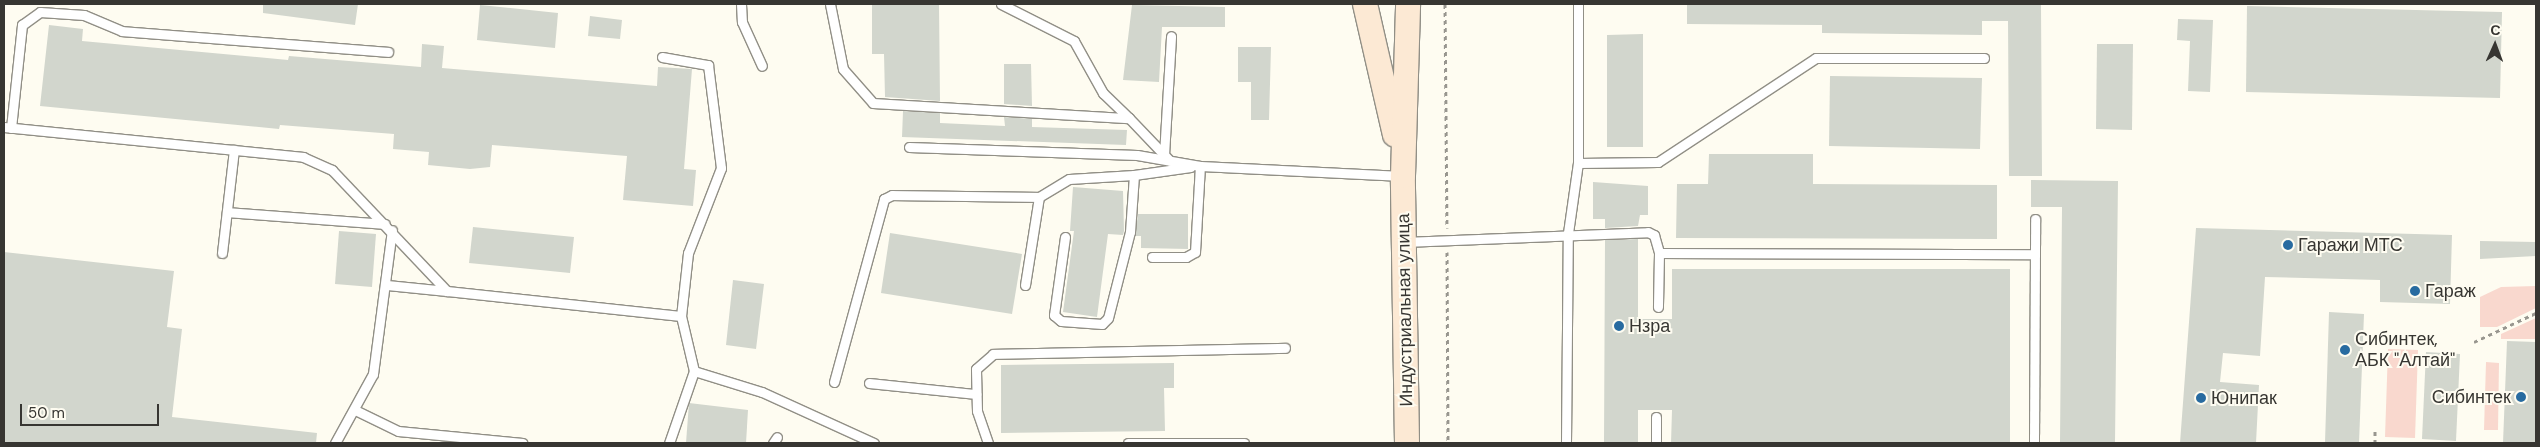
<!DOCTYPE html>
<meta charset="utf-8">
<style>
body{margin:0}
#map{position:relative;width:2540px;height:447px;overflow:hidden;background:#fefcf1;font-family:"DM Sans",sans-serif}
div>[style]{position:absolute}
.green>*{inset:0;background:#f9d8ce}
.building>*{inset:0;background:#d2d6cd}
.path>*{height:3px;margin-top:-1.5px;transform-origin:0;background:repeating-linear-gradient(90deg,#98968f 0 4px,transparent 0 8px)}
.roads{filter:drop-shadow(1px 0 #918f86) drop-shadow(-1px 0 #918f86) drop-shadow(0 1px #918f86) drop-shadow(0 -1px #918f86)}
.service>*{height:9px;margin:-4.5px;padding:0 4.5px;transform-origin:4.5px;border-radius:4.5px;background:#fff}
.secondary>*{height:24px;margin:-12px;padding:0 12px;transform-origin:12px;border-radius:12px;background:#fce9d4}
.dots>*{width:14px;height:14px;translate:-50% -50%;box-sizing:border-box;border:2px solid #fefcf1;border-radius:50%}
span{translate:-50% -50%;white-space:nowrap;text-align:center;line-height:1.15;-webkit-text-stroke:4px #fefcf1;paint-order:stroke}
.poi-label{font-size:18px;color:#373632}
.left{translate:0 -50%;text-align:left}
.right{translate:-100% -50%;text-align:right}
.street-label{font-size:18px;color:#373632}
.frame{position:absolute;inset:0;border:5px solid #373632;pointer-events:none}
.north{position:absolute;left:2470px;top:20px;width:50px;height:50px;-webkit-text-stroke:4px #fefcf1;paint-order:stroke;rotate:2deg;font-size:14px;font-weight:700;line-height:20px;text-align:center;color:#373632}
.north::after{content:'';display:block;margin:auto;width:18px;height:22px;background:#373632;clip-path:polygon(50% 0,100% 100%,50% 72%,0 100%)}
.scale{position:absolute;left:20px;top:404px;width:139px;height:22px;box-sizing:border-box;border:2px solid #373632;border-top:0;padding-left:6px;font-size:15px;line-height:18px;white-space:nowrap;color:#373632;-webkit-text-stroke:4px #fefcf1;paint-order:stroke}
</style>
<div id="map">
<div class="green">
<i style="clip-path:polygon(2536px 286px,2536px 308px,2497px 327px,2480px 327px,2480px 297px,2501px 287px)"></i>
<i style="clip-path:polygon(2536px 318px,2536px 339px,2501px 339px,2501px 334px)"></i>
<i style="clip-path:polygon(2388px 349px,2418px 350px,2415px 438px,2385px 437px)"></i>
<i style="clip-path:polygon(2486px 362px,2499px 363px,2498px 430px,2484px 430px)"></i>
</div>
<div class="building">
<i style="clip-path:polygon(263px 4px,358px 4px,355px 25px,263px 13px)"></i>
<i style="clip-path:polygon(872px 4px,939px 4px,940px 101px,885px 97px,884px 54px,872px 54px)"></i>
<i style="clip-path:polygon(1687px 4px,2041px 4px,2042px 176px,2009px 176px,2008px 21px,1982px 21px,1982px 35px,1822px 33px,1822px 25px,1687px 24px)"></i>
<i style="clip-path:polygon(480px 5px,558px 13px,555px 48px,477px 40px)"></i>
<i style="clip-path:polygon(1132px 5px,1225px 7px,1225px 27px,1162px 27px,1159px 82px,1123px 80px)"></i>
<i style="clip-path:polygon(2247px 6px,2502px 12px,2500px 98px,2246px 92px)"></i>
<i style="clip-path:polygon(590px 16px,622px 20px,620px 39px,588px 36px)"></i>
<i style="clip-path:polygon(2178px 19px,2213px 20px,2210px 92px,2188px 91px,2190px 41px,2177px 40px)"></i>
<i style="clip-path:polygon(49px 25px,83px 29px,82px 41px,288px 60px,289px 56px,421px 67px,422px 44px,444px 46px,442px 68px,657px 86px,658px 67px,692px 69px,684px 169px,696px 170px,693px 206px,623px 200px,627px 156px,492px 145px,490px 167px,470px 169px,428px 165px,429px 152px,393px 149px,394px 134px,280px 125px,279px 129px,40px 106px)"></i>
<i style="clip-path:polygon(1643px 34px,1643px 147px,1607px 147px,1607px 35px)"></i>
<i style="clip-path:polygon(2097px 44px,2133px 44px,2132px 130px,2096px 129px)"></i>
<i style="clip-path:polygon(1238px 47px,1271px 47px,1269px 120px,1251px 120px,1251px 82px,1238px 82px)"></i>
<i style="clip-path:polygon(1004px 64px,1031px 64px,1032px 106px,1004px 104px)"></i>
<i style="clip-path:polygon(1830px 76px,1982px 78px,1980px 149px,1829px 146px)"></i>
<i style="clip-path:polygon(903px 111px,940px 113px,940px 123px,1005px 126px,1004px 117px,1032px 119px,1032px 127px,1127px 130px,1126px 145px,902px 137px)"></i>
<i style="clip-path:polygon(1709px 154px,1813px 154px,1813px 184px,1997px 185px,1997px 239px,1676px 238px,1677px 184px,1708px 184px)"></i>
<i style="clip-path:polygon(2031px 180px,2118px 181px,2115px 443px,2060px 443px,2062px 207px,2031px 207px)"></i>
<i style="clip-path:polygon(1593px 182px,1648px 186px,1648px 215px,1640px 215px,1638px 226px,1605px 228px,1605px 219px,1593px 219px)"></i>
<i style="clip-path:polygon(1073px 187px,1123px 191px,1124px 231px,1123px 235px,1108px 234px,1097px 317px,1063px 312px,1074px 231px,1070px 231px)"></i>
<i style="clip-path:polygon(1138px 214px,1188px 214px,1188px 249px,1141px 248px,1141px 236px,1135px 236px)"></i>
<i style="clip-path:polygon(473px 227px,574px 237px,570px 273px,469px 263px)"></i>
<i style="clip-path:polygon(2196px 228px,2452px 235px,2450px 304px,2380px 302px,2380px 280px,2265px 277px,2260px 356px,2223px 353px,2220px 382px,2259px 385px,2256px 443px,2180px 443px)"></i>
<i style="clip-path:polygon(339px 231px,376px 234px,372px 287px,335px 284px)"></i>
<i style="clip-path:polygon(890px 233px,1022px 254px,1012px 314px,881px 293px)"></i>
<i style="clip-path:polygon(1638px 239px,1638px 319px,1672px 319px,1672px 269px,2010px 269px,2010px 443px,1671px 443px,1672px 410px,1638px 410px,1638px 443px,1604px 443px,1605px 240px)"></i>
<i style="clip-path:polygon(2480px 241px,2536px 242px,2536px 256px,2480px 259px)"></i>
<i style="clip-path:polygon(4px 252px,174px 271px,167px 327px,182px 329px,172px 417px,317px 433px,316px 443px,4px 443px)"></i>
<i style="clip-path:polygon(733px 280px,764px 284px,756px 349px,726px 345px)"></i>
<i style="clip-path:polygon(2329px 312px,2364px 314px,2359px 443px,2325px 443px)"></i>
<i style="clip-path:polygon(2507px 341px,2536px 342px,2536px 443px,2503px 443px)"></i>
<i style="clip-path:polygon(2426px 352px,2460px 354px,2456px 441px,2422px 439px)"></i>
<i style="clip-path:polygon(1174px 363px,1174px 388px,1164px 388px,1165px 431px,1001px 433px,1001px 365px)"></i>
<i style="clip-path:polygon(689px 403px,748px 410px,746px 443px,686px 443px)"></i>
</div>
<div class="path">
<i style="left:1445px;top:4px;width:224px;rotate:89.5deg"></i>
<i style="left:1447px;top:252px;width:191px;rotate:89.7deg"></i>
<i style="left:2474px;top:342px;width:68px;rotate:-25.1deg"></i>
<i style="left:2375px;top:443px;width:13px;rotate:-90deg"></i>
</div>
<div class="roads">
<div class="service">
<i style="left:741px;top:4px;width:18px;rotate:87deg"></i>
<i style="left:742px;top:22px;width:48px;rotate:65.6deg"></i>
<i style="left:830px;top:4px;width:66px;rotate:78.7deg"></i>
<i style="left:843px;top:69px;width:45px;rotate:48.6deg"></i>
<i style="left:873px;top:103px;width:256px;rotate:3.4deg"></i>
<i style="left:1129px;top:118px;width:59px;rotate:46.4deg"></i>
<i style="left:1001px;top:4px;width:82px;rotate:26.9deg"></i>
<i style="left:1074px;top:41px;width:60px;rotate:60.9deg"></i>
<i style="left:1103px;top:93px;width:36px;rotate:44deg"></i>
<i style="left:662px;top:57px;width:47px;rotate:9.9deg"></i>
<i style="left:708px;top:65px;width:104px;rotate:82.8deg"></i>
<i style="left:721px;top:168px;width:91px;rotate:111.2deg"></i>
<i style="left:688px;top:253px;width:63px;rotate:96.3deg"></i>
<i style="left:4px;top:127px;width:301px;rotate:5.7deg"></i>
<i style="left:303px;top:157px;width:32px;rotate:24deg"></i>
<i style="left:332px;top:170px;width:167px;rotate:46.5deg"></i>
<i style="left:447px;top:291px;width:235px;rotate:6.1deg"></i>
<i style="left:681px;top:316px;width:57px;rotate:76.7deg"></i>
<i style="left:694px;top:371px;width:76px;rotate:109.1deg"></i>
<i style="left:11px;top:128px;width:104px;rotate:-83.9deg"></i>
<i style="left:22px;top:25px;width:22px;rotate:-36deg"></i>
<i style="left:40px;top:12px;width:44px;rotate:3.9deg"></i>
<i style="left:84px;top:15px;width:41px;rotate:22.8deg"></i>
<i style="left:122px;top:31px;width:267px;rotate:4.5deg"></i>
<i style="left:909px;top:147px;width:228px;rotate:2deg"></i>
<i style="left:1137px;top:155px;width:64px;rotate:9.9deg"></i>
<i style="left:1200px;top:166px;width:203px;rotate:2.8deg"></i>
<i style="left:1164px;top:155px;width:119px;rotate:-86.6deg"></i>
<i style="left:1578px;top:163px;width:159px;rotate:-90deg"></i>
<i style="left:227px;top:212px;width:158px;rotate:4.3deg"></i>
<i style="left:1065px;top:237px;width:79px;rotate:98deg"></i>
<i style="left:1054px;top:315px;width:9px;rotate:41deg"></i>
<i style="left:1061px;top:321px;width:41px;rotate:4.2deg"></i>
<i style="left:1102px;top:324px;width:8px;rotate:-45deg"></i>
<i style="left:1108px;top:318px;width:89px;rotate:-75.7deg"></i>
<i style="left:1130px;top:232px;width:57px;rotate:-86deg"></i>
<i style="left:1134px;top:175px;width:57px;rotate:-8.1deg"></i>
<i style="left:1404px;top:242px;width:244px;rotate:-2.3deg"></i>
<i style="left:1648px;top:232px;width:7px;rotate:27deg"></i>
<i style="left:1654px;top:235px;width:19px;rotate:74deg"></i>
<i style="left:1659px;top:253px;width:54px;rotate:91.1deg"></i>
<i style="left:222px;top:253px;width:104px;rotate:-83.4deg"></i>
<i style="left:1659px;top:253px;width:376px;rotate:0.2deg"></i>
<i style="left:1152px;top:257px;width:34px"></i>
<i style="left:1186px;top:257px;width:10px;rotate:-29deg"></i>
<i style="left:1195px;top:252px;width:86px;rotate:-86.7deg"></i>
<i style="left:387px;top:285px;width:60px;rotate:5.7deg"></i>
<i style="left:1025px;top:285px;width:89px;rotate:-81deg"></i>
<i style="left:1039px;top:197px;width:35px;rotate:-31deg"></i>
<i style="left:1069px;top:179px;width:65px;rotate:-3.5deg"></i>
<i style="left:694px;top:371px;width:71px;rotate:17.2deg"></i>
<i style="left:762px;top:392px;width:123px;rotate:24.5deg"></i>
<i style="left:834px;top:382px;width:190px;rotate:-74.7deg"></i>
<i style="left:884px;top:199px;width:9px;rotate:-27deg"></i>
<i style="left:892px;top:195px;width:147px;rotate:0.8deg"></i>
<i style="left:869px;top:383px;width:108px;rotate:5.9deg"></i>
<i style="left:355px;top:410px;width:48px;rotate:26deg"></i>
<i style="left:398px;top:431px;width:125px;rotate:5.5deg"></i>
<i style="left:1656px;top:417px;width:26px;rotate:90deg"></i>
<i style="left:335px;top:443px;width:79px;rotate:-61.2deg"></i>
<i style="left:373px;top:374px;width:145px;rotate:-82.5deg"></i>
<i style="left:773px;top:443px;width:7px;rotate:-56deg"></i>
<i style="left:988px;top:443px;width:34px;rotate:-109deg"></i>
<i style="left:977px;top:411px;width:42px;rotate:-91.4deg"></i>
<i style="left:976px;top:369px;width:23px;rotate:-41deg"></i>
<i style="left:993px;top:354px;width:292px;rotate:-1.2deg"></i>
<i style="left:1128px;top:443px;width:116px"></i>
<i style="left:1566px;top:443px;width:210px;rotate:-89.5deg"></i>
<i style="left:1568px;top:233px;width:71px;rotate:-81.9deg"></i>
<i style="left:1578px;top:163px;width:80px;rotate:-0.7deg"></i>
<i style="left:1658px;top:162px;width:189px;rotate:-33.4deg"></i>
<i style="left:1816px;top:58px;width:168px"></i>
<i style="left:2034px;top:443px;width:224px;rotate:-89.7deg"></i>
</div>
<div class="secondary">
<i style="left:1365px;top:4px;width:134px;rotate:77.1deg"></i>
<i style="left:1407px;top:443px;width:267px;rotate:-90.9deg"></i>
<i style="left:1403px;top:176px;width:172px;rotate:-88.3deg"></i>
</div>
</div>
<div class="dots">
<i style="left:2288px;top:245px;background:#286ba0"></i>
<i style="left:2415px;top:291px;background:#286ba0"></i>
<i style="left:1619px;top:326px;background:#286ba0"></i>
<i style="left:2345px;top:350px;background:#286ba0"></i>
<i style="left:2521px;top:397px;background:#286ba0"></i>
<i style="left:2201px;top:398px;background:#286ba0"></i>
</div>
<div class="poi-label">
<span class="left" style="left:2298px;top:245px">Гаражи МТС</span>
<span class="left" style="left:2425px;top:291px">Гараж</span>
<span class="left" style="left:1629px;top:326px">Нзра</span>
<span class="left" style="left:2355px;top:350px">Сибинтек,<br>АБК "Алтай"</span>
<span class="right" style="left:2511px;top:397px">Сибинтек</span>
<span class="left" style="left:2211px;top:398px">Юнипак</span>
</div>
<div class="street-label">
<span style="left:1405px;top:310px;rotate:-91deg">Индустриальная улица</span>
</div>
<div class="frame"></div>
<div class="north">С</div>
<div class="scale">50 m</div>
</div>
